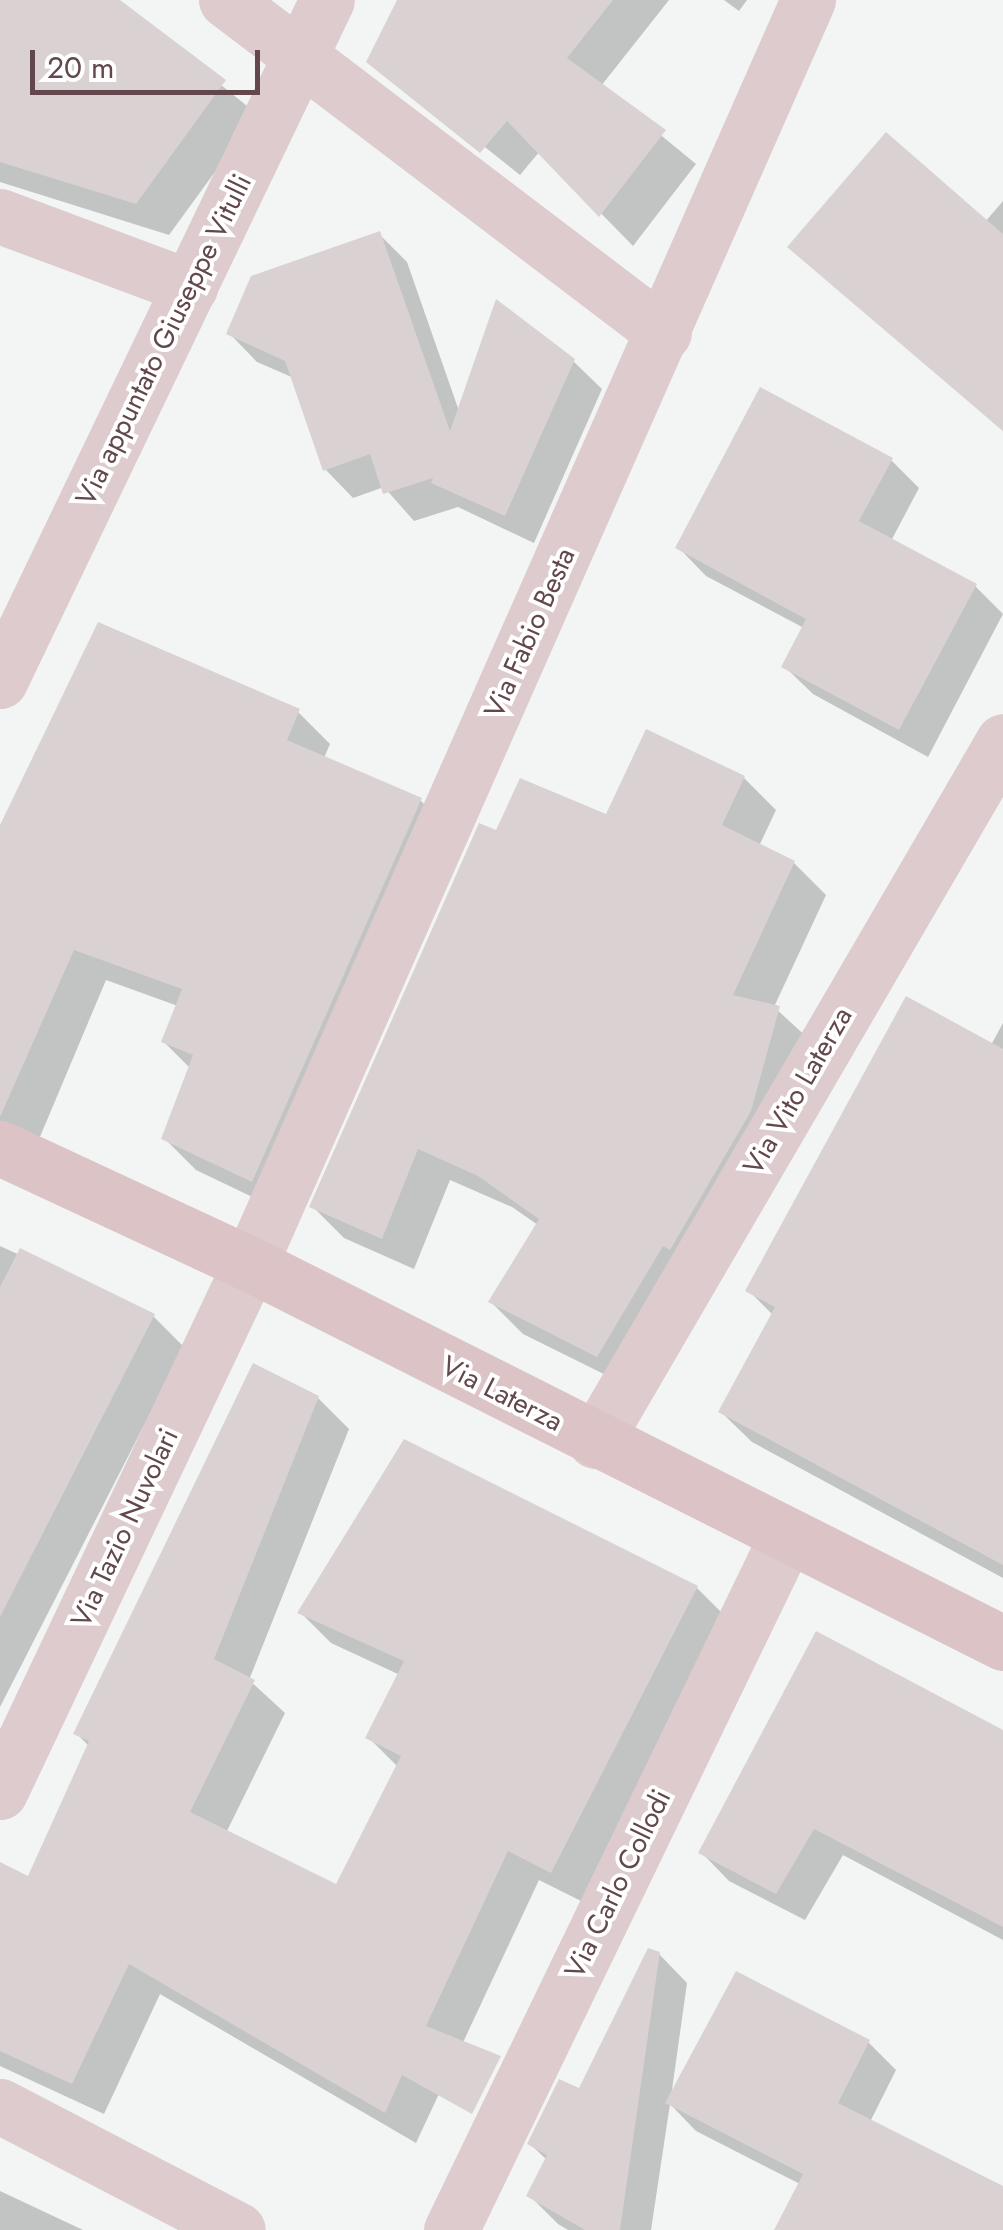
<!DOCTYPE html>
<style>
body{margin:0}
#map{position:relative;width:1003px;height:2230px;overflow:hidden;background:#f2f5f3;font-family:Jost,sans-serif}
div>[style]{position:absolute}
.shadow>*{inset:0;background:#0003}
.building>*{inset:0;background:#dad2d2}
.street>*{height:55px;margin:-27.5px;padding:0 27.5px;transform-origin:27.5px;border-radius:27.5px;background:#ddcbce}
.secondary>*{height:55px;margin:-27.5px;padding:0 27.5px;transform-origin:27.5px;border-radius:27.5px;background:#dcc4c6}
span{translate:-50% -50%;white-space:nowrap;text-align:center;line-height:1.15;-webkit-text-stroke:8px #fff;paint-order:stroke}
.street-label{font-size:28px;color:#62484c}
.scale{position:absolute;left:30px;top:50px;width:230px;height:45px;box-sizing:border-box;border:5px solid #62484c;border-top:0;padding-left:12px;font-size:30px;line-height:35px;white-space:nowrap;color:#62484c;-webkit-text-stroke:8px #fff;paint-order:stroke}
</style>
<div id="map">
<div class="shadow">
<i style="clip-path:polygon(0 0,116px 0,257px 114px,169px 235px,0 182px)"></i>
<i style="clip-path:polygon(399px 0,669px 0,601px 86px,696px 164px,633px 246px,540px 151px,520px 175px,406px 84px)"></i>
<i style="clip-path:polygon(724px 0,747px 0,739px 11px)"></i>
<i style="clip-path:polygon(1003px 201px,1003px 431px,790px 246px,985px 222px)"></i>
<i style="clip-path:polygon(379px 234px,407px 262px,459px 411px,573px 361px,602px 389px,534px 543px,458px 507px,414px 521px,384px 487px,353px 498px,325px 469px,294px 378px,257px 362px,229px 333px)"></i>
<i style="clip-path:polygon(891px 460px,919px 488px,891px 541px,975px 586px,1003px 614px,928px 757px,813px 694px,784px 666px,804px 628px,706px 576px,678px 547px)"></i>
<i style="clip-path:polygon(298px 712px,330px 744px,324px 758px,420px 800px,452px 832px,284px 1212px,196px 1170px,164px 1138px,190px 1068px,164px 1042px,178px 1006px,106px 980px,37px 1144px,0 1129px,0 839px)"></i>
<i style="clip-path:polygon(744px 778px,776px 810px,759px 846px,794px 863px,826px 895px,774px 1007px,811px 1041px,630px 1387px,523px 1334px,491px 1302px,538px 1225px,512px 1207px,450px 1180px,414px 1269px,344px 1238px,312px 1206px,497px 833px,607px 817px)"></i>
<i style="clip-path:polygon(1003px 1023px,1003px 1578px,752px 1442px,721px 1412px,773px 1315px,748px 1290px,991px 1045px)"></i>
<i style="clip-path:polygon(0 1246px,153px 1316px,184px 1347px,0 1707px)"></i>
<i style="clip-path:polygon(318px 1398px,349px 1429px,249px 1680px,285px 1713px,226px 1833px,337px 1887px,398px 1767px,368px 1737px,400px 1675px,331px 1643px,300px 1612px,697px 1588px,728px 1619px,583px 1902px,539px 1880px,416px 2143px,160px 1994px,104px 2114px,0 2066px,0 1898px,30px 1879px,89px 1746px,76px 1733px)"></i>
<i style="clip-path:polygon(1003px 1733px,1003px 1940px,843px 1855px,805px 1920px,729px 1881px,701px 1852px)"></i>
<i style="clip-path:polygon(659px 1954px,687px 1983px,671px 2097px,868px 2042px,896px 2070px,870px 2122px,1003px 2198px,999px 2230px,781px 2230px,800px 2184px,696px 2131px,670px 2104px,651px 2230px,568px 2230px,558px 2224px,529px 2195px,547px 2160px,530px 2144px,581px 2091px)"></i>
<i style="clip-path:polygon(0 2191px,83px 2230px,0 2230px)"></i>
</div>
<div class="building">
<i style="clip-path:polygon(0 0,120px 0,226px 80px,136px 204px,0 162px)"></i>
<i style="clip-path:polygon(397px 0,613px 0,567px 58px,666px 130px,599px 217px,507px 121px,480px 153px,366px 62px)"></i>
<i style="clip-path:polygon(886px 132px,1003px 234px,1003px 431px,787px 247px)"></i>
<i style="clip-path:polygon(380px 231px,450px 431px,496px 299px,575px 359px,505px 516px,431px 483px,433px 478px,383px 494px,370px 454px,323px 471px,285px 361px,226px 334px,251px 276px)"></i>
<i style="clip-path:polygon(760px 387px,893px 458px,859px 521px,977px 584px,899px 730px,781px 667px,806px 619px,675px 548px)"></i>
<i style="clip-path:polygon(98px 622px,300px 709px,287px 740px,422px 798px,252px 1182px,161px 1139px,193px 1055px,161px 1042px,182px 989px,74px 950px,0 1117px,0 825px)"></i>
<i style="clip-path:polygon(646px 729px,745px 776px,722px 825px,795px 861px,733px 995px,780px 1006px,751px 1111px,670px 1250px,663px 1246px,597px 1357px,488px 1302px,539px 1219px,478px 1176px,418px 1149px,382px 1239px,309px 1207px,479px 823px,496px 830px,520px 778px,606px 814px)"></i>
<i style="clip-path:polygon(906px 996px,1003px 1049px,1003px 1565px,718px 1412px,775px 1307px,745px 1291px)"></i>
<i style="clip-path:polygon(20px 1248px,155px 1314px,0 1617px,0 1287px)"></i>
<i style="clip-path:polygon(253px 1363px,319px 1396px,214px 1659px,255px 1680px,190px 1812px,336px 1884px,401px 1756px,365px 1738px,404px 1661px,297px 1613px,404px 1439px,698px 1586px,551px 1873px,508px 1851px,426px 2026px,501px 2056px,472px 2114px,402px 2075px,385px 2113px,129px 1964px,72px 2084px,0 2051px,0 1862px,28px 1876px,89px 1741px,73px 1734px)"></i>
<i style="clip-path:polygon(816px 1631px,1003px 1730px,1003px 1927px,814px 1829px,776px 1894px,698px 1853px)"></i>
<i style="clip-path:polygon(648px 1948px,660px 1952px,620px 2230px,585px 2230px,526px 2196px,547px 2155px,527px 2144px,559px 2079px,579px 2088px)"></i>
<i style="clip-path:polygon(736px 1971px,870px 2040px,838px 2103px,1003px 2186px,1003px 2230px,774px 2230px,803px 2174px,665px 2103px)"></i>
</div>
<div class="street">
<i style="left:226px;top:0;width:550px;rotate:37.24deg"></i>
<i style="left:0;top:216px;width:203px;rotate:20.5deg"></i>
<i style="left:0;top:681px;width:755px;rotate:-64.35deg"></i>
<i style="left:595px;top:1441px;width:810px;rotate:-59.76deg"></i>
<i style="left:0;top:1792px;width:584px;rotate:-64.66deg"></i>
<i style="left:250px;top:1264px;width:1382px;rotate:-66.18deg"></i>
<i style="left:0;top:2106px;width:268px;rotate:27.5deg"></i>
<i style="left:451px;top:2230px;width:767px;rotate:-64.2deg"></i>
</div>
<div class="secondary">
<i style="left:0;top:1148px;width:276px;rotate:24.9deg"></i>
<i style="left:250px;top:1264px;width:843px;rotate:26.72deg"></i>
</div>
<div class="street-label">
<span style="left:164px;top:340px;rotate:-64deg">Via appuntato Giuseppe Vitulli</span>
<span style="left:530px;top:633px;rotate:-66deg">Via Fabio Besta</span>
<span style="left:798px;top:1091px;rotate:-60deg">Via Vito Laterza</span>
<span style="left:502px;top:1394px;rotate:27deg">Via Laterza</span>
<span style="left:125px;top:1528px;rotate:-65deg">Via Tazio Nuvolari</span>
<span style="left:618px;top:1884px;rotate:-64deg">Via Carlo Collodi</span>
</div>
<div class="scale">20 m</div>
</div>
